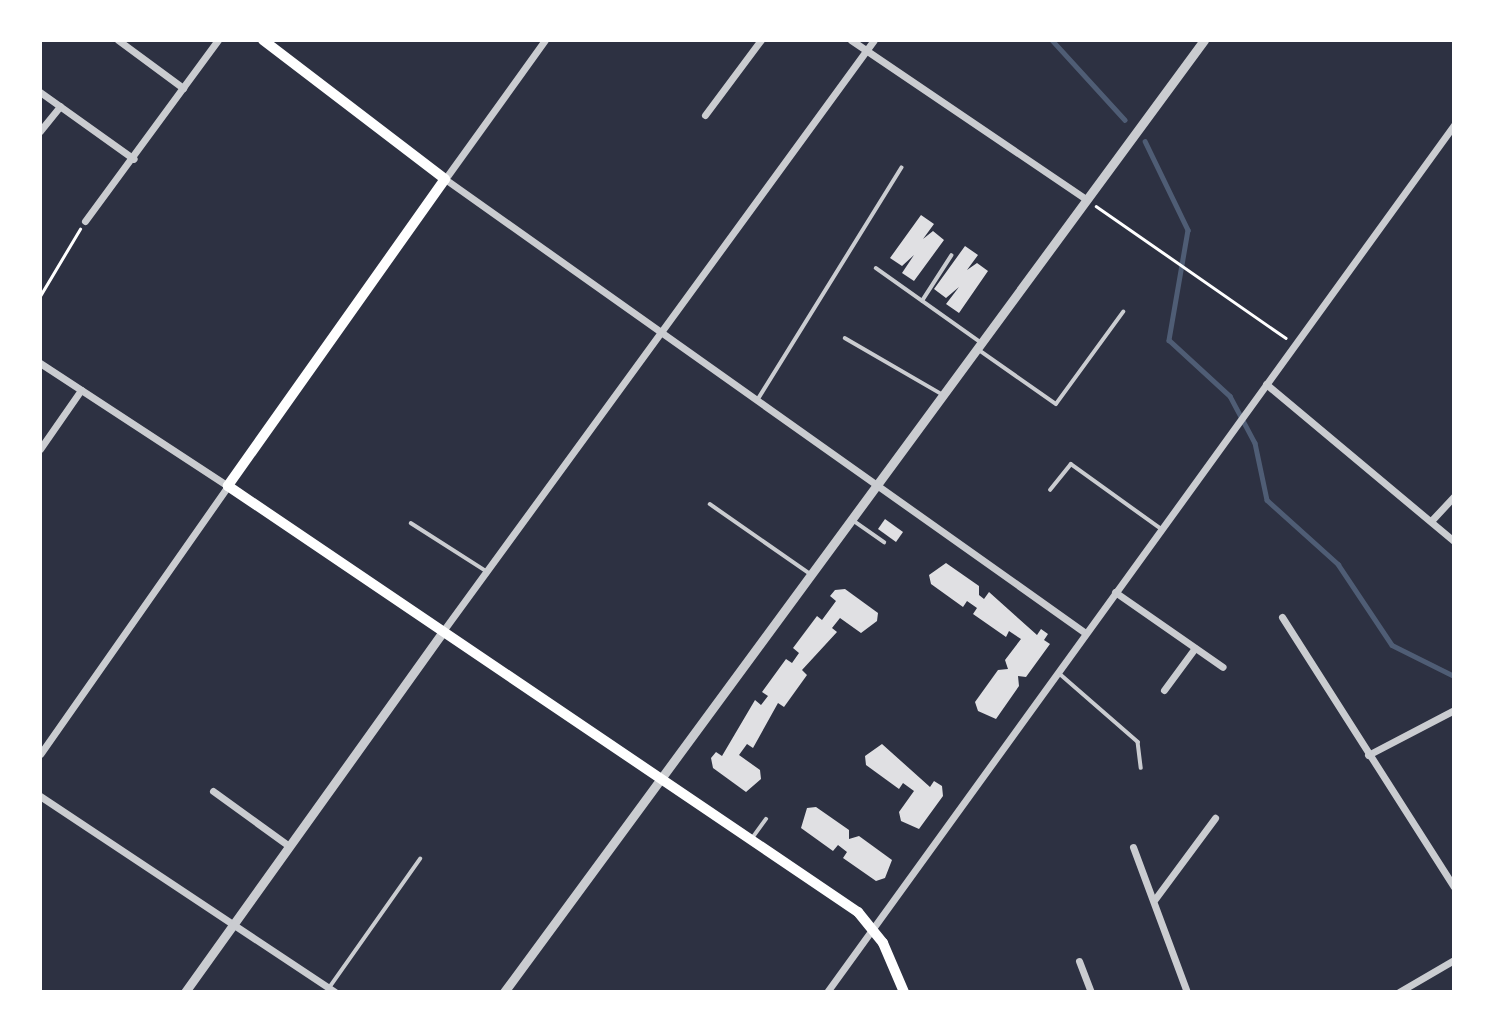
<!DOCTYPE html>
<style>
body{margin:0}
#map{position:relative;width:1494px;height:1032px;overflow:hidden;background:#2d3142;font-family:"Golos Text",sans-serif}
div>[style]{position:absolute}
.stream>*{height:4.5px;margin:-2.25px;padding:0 2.25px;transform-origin:2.25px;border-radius:2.25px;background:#4f5d75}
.building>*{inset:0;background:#e0e0e3}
.path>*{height:2.5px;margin:-1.25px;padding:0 1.25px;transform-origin:1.25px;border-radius:1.25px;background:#fff}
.service>*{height:3.5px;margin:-1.75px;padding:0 1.75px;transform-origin:1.75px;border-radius:1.75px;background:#caccd0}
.minor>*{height:7px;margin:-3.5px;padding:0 3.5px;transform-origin:3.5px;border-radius:3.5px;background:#caccd0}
.tertiary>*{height:9px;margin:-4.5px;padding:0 4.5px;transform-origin:4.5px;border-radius:4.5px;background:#caccd0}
.secondary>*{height:10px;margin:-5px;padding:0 5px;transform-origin:5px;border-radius:5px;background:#fff}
span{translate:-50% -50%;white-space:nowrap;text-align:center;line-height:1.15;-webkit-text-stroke:7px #fff;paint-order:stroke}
.frame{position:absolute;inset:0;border:42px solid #fff;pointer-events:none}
</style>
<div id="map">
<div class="stream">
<i style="left:1052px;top:40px;width:108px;rotate:47.6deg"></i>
<i style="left:1145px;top:141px;width:99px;rotate:64.2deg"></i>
<i style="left:1188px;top:230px;width:112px;rotate:99.8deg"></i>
<i style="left:1169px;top:340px;width:83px;rotate:42.6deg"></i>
<i style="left:1230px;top:396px;width:53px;rotate:62deg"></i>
<i style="left:1255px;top:443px;width:58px;rotate:78.1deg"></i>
<i style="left:1267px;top:500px;width:96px;rotate:42deg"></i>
<i style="left:1338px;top:564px;width:97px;rotate:56.3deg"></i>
<i style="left:1392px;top:645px;width:69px;rotate:26.6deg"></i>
</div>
<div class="building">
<i style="clip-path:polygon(921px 215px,934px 224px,923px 239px,933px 231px,944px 240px,914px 281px,902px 273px,914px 255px,902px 266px,890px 258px)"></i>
<i style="clip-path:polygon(965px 246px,978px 255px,967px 270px,977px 263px,988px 271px,959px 313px,946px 304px,959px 287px,946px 298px,934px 289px)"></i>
<i style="clip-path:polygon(885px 519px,903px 532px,896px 542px,878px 529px)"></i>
<i style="clip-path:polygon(946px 563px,979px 586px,979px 595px,984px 599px,989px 592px,1037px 635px,1041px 629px,1048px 634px,1044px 640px,1050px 644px,1026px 677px,1018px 676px,1019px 686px,996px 719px,978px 711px,975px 702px,998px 670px,1008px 669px,1005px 660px,1021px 639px,1009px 631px,1006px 637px,973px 614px,977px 608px,967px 601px,963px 607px,931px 584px,929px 575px)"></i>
<i style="clip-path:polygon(845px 589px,878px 613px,877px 621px,861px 633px,840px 618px,832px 628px,837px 632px,802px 670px,807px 675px,784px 707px,778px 703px,753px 748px,747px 744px,739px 755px,760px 770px,761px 779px,746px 792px,713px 768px,711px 758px,716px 752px,722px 756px,755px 700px,761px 705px,768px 696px,762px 692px,786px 659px,792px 663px,799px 653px,793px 648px,817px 616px,822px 620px,836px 601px,830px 596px,835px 590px)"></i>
<i style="clip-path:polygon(882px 744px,930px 787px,934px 781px,942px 786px,943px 796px,919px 829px,901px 821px,899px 812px,914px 791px,903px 783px,899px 789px,866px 765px,865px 756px)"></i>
<i style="clip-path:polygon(816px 807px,849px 830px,849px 839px,859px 836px,892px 860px,885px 878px,876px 881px,843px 858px,847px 852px,838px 845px,833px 851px,801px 828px,807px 808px)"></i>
</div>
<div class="path">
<i style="left:1096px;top:206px;width:231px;rotate:34.8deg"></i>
<i style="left:40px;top:296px;width:78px;rotate:-59.2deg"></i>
</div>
<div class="service">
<i style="left:876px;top:268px;width:126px;rotate:35.3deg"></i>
<i style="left:922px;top:301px;width:54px;rotate:-57.2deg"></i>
<i style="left:845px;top:338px;width:110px;rotate:30.1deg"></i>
<i style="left:979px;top:350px;width:94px;rotate:35deg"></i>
<i style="left:1056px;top:404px;width:114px;rotate:-53.9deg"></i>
<i style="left:758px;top:399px;width:272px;rotate:-58.2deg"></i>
<i style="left:1050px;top:490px;width:33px;rotate:-51deg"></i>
<i style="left:1071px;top:464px;width:110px;rotate:35.7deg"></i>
<i style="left:710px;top:504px;width:121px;rotate:34.9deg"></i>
<i style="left:854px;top:521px;width:37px;rotate:35deg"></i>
<i style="left:411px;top:523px;width:89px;rotate:32.6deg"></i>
<i style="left:1059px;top:673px;width:105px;rotate:41.1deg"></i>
<i style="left:1138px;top:742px;width:26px;rotate:83deg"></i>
<i style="left:753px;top:837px;width:22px;rotate:-54deg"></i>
<i style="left:329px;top:988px;width:158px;rotate:-54.8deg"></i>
</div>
<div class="minor">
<i style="left:118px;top:40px;width:81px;rotate:36.4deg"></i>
<i style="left:545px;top:40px;width:171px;rotate:125.7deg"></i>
<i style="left:445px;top:179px;width:783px;rotate:35.33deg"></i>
<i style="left:851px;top:40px;width:282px;rotate:34.1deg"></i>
<i style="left:40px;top:92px;width:115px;rotate:35.5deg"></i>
<i style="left:705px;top:115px;width:94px;rotate:-53.3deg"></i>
<i style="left:40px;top:131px;width:32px;rotate:-51deg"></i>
<i style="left:85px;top:221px;width:225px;rotate:-53.7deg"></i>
<i style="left:40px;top:363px;width:225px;rotate:33.2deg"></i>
<i style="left:228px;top:486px;width:327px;rotate:125deg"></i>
<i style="left:1266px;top:384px;width:245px;rotate:39.9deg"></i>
<i style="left:40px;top:449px;width:72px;rotate:-55.2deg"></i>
<i style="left:1431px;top:521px;width:34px;rotate:-47deg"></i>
<i style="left:1115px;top:592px;width:131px;rotate:34.8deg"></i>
<i style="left:1282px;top:617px;width:320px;rotate:57.5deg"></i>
<i style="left:443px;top:631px;width:731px;rotate:-53.9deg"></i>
<i style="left:1164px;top:690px;width:52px;rotate:-53.6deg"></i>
<i style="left:1368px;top:755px;width:97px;rotate:-27.6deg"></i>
<i style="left:213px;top:791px;width:94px;rotate:35.9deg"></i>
<i style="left:40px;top:796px;width:354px;rotate:33.6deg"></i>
<i style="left:1133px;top:847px;width:155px;rotate:69.6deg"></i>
<i style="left:1155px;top:899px;width:101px;rotate:-53.5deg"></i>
<i style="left:1079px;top:961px;width:33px;rotate:69deg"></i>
<i style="left:827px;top:992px;width:1070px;rotate:-54.13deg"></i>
<i style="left:1399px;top:992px;width:64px;rotate:-30.2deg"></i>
</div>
<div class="tertiary">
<i style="left:185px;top:992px;width:444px;rotate:-54.4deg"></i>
<i style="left:504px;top:992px;width:1182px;rotate:-53.67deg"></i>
</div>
<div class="secondary">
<i style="left:263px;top:40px;width:229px;rotate:37.4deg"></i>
<i style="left:445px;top:179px;width:376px;rotate:125.3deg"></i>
<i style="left:228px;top:486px;width:761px;rotate:34.07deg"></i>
<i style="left:858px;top:912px;width:40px;rotate:51deg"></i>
<i style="left:883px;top:943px;width:53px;rotate:66.8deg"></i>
</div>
<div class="frame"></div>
</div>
